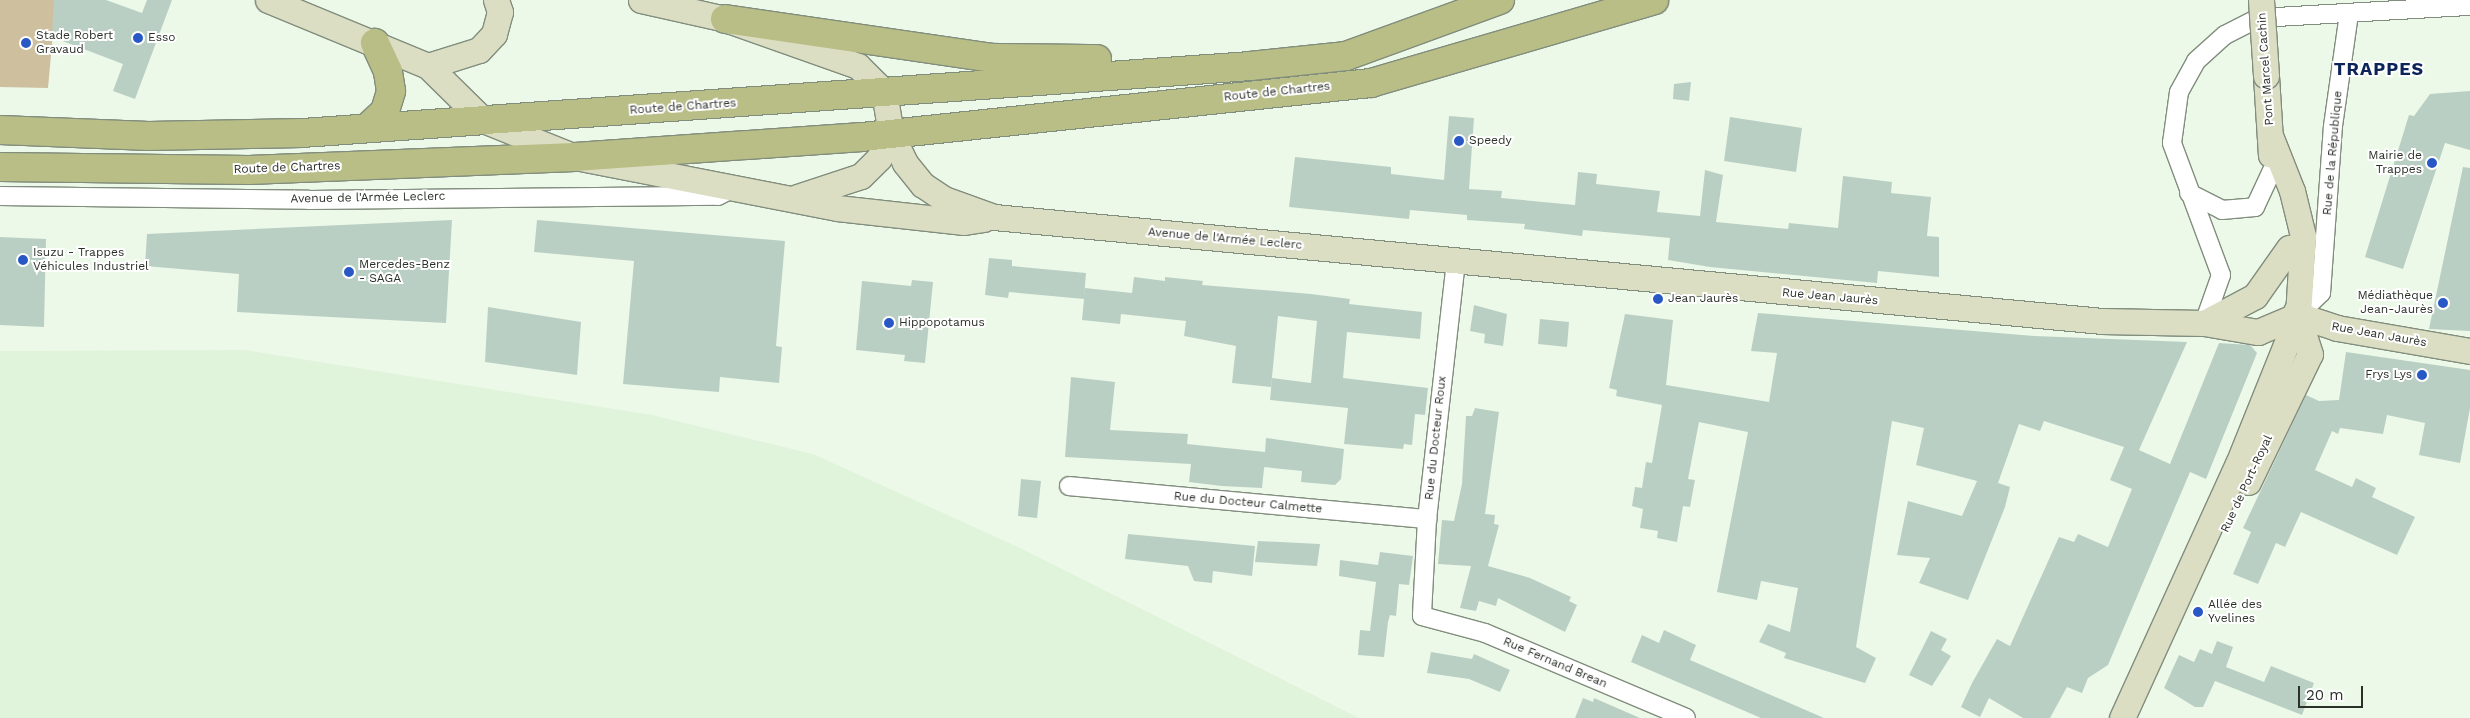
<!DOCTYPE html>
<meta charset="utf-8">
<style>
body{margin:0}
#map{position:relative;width:2470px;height:718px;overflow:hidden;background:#ecf9e8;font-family:"Work Sans",sans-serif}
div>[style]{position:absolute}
.built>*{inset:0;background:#e0f3db}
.green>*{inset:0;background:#cec09f}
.building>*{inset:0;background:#bacfc4}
.roads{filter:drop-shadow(1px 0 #818d7d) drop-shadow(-1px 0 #818d7d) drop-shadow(0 1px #818d7d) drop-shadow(0 -1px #818d7d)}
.street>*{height:18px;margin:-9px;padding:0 9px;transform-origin:9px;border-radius:9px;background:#fff}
.secondary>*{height:25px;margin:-12.5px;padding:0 12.5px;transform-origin:12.5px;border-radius:12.5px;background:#dcdec3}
.primary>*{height:28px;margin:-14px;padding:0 14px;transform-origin:14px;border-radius:14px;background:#b9bd86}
.bridges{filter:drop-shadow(1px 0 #818d7d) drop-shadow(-1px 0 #818d7d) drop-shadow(0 1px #818d7d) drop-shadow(0 -1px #818d7d)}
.secondary-bridge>*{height:25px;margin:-12.5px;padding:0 12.5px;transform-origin:12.5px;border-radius:12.5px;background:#dcdec3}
.dots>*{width:14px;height:14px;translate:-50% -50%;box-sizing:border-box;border:2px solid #fff;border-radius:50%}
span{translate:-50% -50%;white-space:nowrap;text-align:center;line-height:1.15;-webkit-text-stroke:4px #fff;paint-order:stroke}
.poi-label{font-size:12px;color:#2b3029}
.left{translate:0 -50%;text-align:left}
.right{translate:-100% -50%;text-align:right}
.street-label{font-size:12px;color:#2b3029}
.district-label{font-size:18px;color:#0d2459;font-weight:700;letter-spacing:1px}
.scale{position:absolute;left:2298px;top:686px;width:65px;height:22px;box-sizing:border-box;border:2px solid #2b3029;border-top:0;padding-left:6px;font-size:15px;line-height:18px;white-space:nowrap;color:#2b3029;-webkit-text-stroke:4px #fff;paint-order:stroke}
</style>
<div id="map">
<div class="built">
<i style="clip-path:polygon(245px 350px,652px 415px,813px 454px,1020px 548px,1359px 718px,0 718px,0 351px)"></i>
</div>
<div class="green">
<i style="clip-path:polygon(0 0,56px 0,48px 88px,0 87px)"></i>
</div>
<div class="building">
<i style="clip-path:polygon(54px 0,106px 0,142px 13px,147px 0,172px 0,135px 99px,113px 91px,123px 64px,52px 37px)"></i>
<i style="clip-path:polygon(1691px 82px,1689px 101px,1673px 99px,1674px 84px)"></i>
<i style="clip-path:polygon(2470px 91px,2470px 150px,2445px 143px,2403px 269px,2365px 257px,2409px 115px,2414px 116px,2430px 94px)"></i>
<i style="clip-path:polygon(1449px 116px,1474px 118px,1469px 189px,1502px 191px,1501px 198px,1575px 205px,1578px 172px,1597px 174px,1596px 184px,1660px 191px,1657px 212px,1700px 216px,1705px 170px,1723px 175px,1716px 222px,1788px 229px,1789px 223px,1838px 228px,1843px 176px,1892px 182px,1891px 193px,1931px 197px,1927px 236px,1939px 237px,1939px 277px,1878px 271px,1877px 283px,1710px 267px,1668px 260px,1670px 238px,1583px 230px,1582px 236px,1524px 229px,1525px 224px,1467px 220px,1467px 215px,1410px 210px,1409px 219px,1289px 207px,1295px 157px,1391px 167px,1391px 174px,1444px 180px)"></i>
<i style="clip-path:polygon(1730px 117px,1802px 128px,1796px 172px,1724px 161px)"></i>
<i style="clip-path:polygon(2463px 167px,2470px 168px,2470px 331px,2429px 329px)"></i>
<i style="clip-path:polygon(452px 220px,446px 323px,237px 312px,239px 274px,145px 266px,147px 234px)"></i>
<i style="clip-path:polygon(537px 220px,785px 241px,776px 346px,782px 347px,779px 383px,720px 377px,719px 392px,623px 384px,634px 261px,534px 252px)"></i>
<i style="clip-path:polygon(0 237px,46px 239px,44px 327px,0 325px)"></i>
<i style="clip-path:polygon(989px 258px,1012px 260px,1012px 266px,1086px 273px,1084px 298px,1085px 288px,1132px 293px,1134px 277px,1165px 281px,1165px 277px,1203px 281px,1202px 285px,1311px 294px,1350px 299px,1349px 304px,1422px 312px,1420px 339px,1347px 332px,1343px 378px,1428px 388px,1425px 415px,1415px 414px,1412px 445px,1404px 444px,1403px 449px,1344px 444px,1348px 408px,1270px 400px,1272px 378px,1311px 383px,1317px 321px,1278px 316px,1271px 387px,1232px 383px,1236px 346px,1184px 336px,1186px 321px,1121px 314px,1120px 324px,1082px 320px,1084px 299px,1009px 292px,1008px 298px,985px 295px)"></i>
<i style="clip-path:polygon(912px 280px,933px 282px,925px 363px,904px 361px,905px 355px,856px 350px,862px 281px,911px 286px)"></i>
<i style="clip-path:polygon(1474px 305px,1507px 314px,1503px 346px,1484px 343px,1485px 334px,1470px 331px)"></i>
<i style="clip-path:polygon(488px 307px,581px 322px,577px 375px,485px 362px)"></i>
<i style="clip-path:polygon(1758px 313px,2035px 336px,2187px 342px,2139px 450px,2170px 464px,2219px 343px,2250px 345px,2257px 353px,2206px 479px,2190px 472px,2108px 665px,2088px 678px,2082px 693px,2067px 687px,2050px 718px,2023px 718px,1989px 698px,1980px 717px,1961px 707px,1972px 683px,1997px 639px,2010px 646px,2059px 537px,2074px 542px,2078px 534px,2108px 547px,2132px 489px,2110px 480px,2124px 447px,2044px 421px,2040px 431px,2019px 424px,1998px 483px,2010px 487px,2005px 507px,1968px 600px,1919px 583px,1930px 558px,1897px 555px,1908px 501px,1962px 516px,1977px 481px,1916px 465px,1924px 428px,1892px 421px,1856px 647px,1876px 658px,1865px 683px,1784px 658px,1786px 653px,1759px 642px,1768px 624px,1790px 632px,1798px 588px,1761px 581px,1757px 600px,1717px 592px,1748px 432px,1699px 422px,1688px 479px,1695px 480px,1690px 507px,1683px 506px,1677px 542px,1657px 538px,1658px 531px,1640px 528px,1643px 509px,1632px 506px,1635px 487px,1642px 488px,1646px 462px,1652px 463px,1662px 405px,1616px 396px,1617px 390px,1609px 388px,1625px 314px,1673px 320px,1666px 385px,1769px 402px,1777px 353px,1751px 351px)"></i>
<i style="clip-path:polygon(1540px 319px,1569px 322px,1567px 347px,1538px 344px)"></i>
<i style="clip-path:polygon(2346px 352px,2470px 370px,2470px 408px,2460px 463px,2419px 455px,2425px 423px,2387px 415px,2383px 434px,2340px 428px,2338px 434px,2332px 431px,2315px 470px,2352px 487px,2356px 478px,2376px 488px,2372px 497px,2415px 517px,2397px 555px,2301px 512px,2285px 547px,2276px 543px,2258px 584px,2233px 574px,2251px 532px,2243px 528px,2306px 395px,2319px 401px,2339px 400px)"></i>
<i style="clip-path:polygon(1071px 377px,1115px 382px,1110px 430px,1188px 434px,1187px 444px,1265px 452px,1266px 438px,1344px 449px,1341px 479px,1335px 485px,1301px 482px,1302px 471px,1264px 467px,1265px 459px,1262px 488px,1222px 486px,1189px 482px,1191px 464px,1065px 457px)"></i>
<i style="clip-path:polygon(1475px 408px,1499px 412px,1485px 514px,1495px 515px,1494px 524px,1499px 525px,1488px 566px,1530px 578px,1571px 597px,1569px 601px,1577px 605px,1565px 632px,1498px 598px,1496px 606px,1479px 601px,1476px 611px,1460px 608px,1471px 566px,1438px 564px,1442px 520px,1454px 521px,1462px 484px,1466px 416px,1472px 416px)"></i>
<i style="clip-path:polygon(1021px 479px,1041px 481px,1037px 518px,1018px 516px)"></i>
<i style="clip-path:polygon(1128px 534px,1255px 546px,1252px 576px,1213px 571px,1212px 583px,1194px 581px,1188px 566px,1125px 559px)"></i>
<i style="clip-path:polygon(1258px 541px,1320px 544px,1317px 566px,1255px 562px)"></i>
<i style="clip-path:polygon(1380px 552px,1413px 556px,1409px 585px,1399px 584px,1396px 616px,1390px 615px,1388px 622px,1384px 657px,1358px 655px,1360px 630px,1370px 631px,1376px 582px,1339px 576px,1340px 560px,1378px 565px)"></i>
<i style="clip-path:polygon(1664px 630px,1696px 645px,1690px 660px,1824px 718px,1761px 718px,1631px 662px,1642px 635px,1659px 643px)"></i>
<i style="clip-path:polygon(1931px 631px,1947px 639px,1941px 650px,1951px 656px,1932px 686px,1909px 675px)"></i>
<i style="clip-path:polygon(2217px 641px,2233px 647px,2226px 667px,2264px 682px,2271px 666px,2314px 683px,2302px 715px,2215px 681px,2203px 707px,2195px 707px,2164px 688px,2179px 655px,2194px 662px,2200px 649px,2212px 654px)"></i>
<i style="clip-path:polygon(1431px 652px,1472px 659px,1474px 654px,1510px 670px,1500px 692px,1469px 679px,1427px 673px)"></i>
<i style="clip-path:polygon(1583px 698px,1593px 702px,1594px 698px,1640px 718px,1575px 718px)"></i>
</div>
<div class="roads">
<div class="street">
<i style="left:2189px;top:193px;width:37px;rotate:27deg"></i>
<i style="left:2222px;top:210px;width:33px;rotate:-5deg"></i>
<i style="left:2255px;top:207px;width:40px;rotate:-65deg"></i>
<i style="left:0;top:196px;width:309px;rotate:0.7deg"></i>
<i style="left:309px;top:200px;width:409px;rotate:-0.6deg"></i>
<i style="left:718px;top:196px;width:13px;rotate:-27deg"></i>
<i style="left:1456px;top:261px;width:260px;rotate:96.4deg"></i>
<i style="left:1427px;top:519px;width:97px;rotate:93deg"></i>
<i style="left:1422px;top:616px;width:65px;rotate:15.1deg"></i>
<i style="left:1485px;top:633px;width:218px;rotate:22.9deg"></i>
<i style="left:2298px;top:315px;width:32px;rotate:-44deg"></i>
<i style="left:2321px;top:293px;width:167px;rotate:-85.9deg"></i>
<i style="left:2333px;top:126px;width:114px;rotate:-81.9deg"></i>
<i style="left:2204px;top:323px;width:51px;rotate:-70.5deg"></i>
<i style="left:2221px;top:275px;width:141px;rotate:-110.4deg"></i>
<i style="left:2172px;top:143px;width:51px;rotate:-82.2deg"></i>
<i style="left:2179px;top:92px;width:35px;rotate:-61deg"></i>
<i style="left:2196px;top:61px;width:39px;rotate:-42deg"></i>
<i style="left:2225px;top:35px;width:38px;rotate:-27deg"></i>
<i style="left:2259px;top:18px;width:211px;rotate:-3.3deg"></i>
<i style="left:1069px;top:486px;width:360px;rotate:5.3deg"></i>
</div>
<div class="secondary">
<i style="left:268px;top:0;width:173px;rotate:22.4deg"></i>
<i style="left:428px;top:66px;width:77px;rotate:44.5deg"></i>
<i style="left:483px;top:120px;width:99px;rotate:21.9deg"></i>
<i style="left:575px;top:157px;width:267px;rotate:11deg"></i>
<i style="left:837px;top:208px;width:128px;rotate:6.3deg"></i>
<i style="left:964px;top:222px;width:20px;rotate:-9deg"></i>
<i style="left:641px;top:0;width:86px;rotate:12.7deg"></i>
<i style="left:725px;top:19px;width:141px;rotate:19.5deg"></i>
<i style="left:858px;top:66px;width:37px;rotate:45deg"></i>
<i style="left:884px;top:92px;width:43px;rotate:80.5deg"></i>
<i style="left:891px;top:134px;width:32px;rotate:64deg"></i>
<i style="left:905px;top:163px;width:28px;rotate:51deg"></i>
<i style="left:923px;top:185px;width:25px;rotate:34deg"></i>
<i style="left:944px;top:199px;width:53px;rotate:19.8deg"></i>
<i style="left:994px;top:217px;width:1113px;rotate:5.36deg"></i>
<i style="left:2102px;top:321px;width:102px;rotate:1.1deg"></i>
<i style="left:2204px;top:323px;width:55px;rotate:9.5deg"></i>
<i style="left:2258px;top:332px;width:43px;rotate:-23deg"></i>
<i style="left:2298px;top:315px;width:41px;rotate:18.4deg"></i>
<i style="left:2337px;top:328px;width:135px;rotate:9.8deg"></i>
<i style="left:428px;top:66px;width:53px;rotate:-17.4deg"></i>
<i style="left:479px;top:50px;width:22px;rotate:-47deg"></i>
<i style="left:494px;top:34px;width:23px;rotate:-75deg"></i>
<i style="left:500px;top:12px;width:13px;rotate:-108deg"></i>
<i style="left:2266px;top:76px;width:79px;rotate:86.4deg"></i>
<i style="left:797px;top:197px;width:67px;rotate:-18.2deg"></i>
<i style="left:861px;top:176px;width:25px;rotate:-45deg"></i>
<i style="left:879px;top:158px;width:27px;rotate:-63deg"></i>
<i style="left:2204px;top:323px;width:58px;rotate:-27.9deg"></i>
<i style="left:2255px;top:296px;width:59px;rotate:-54.7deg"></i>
<i style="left:2248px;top:482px;width:142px;rotate:-64.2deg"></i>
<i style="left:2310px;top:354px;width:45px;rotate:-108deg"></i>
<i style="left:2122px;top:718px;width:279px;rotate:-65.5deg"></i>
<i style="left:2238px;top:464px;width:161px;rotate:-68.1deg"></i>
<i style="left:2298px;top:315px;width:79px;rotate:-86.4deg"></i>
<i style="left:2303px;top:236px;width:46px;rotate:-103.7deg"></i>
<i style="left:2292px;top:191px;width:57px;rotate:-111.6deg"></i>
</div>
<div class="primary">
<i style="left:725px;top:19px;width:271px;rotate:8.3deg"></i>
<i style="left:993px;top:58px;width:104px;rotate:0.6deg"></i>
<i style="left:367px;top:128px;width:25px;rotate:-43deg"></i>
<i style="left:385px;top:111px;width:21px;rotate:-73deg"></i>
<i style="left:391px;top:91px;width:20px;rotate:-99deg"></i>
<i style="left:388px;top:71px;width:31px;rotate:-115deg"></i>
<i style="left:0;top:130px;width:149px;rotate:2.3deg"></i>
<i style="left:149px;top:136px;width:153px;rotate:-1.1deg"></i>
<i style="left:302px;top:133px;width:950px;rotate:-4.04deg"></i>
<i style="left:1250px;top:66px;width:97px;rotate:-5.9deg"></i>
<i style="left:1346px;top:56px;width:164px;rotate:-20deg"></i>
<i style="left:0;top:167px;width:249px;rotate:0.7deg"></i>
<i style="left:249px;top:170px;width:326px;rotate:-2.3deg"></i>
<i style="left:575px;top:157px;width:288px;rotate:-4deg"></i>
<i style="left:862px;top:137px;width:512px;rotate:-6.06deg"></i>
<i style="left:1371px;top:83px;width:295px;rotate:-16.3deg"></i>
</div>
</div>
<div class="bridges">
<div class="secondary-bridge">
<i style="left:2261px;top:0;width:76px;rotate:86.2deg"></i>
</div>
</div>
<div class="dots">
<i style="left:138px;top:38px;background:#2858c6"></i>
<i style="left:26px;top:43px;background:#2858c6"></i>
<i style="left:1459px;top:141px;background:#2858c6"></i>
<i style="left:2432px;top:163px;background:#2858c6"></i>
<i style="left:23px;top:260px;background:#2858c6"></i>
<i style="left:349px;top:272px;background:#2858c6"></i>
<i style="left:1658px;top:299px;background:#2858c6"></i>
<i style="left:2443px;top:303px;background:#2858c6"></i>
<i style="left:889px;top:323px;background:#2858c6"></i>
<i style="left:2422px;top:375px;background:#2858c6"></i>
<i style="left:2198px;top:612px;background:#2858c6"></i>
</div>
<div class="poi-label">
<span class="left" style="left:36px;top:43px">Stade Robert<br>Gravaud</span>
<span class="left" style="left:148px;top:38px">Esso</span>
<span class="left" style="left:1469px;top:141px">Speedy</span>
<span class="right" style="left:2422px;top:163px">Mairie de<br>Trappes</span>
<span class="left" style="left:33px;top:260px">Isuzu - Trappes<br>Véhicules Industriel</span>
<span class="left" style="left:359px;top:272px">Mercedes-Benz<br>- SAGA</span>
<span class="right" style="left:2433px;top:303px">Médiathèque<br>Jean-Jaurès</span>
<span class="left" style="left:1668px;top:299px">Jean Jaurès</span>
<span class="left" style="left:899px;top:323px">Hippopotamus</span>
<span class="right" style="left:2412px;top:375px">Frys Lys</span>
<span class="left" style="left:2208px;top:612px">Allée des<br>Yvelines</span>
</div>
<div class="street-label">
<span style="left:2266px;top:69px;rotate:-94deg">Pont Marcel Cachin</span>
<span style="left:1277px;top:92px;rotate:-6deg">Route de Chartres</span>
<span style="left:683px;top:107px;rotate:-4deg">Route de Chartres</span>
<span style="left:2333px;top:153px;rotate:-85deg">Rue de la République</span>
<span style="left:287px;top:168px;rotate:-2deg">Route de Chartres</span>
<span style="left:368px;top:198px;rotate:-1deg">Avenue de l'Armée Leclerc</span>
<span style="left:1225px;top:239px;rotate:5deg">Avenue de l'Armée Leclerc</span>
<span style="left:1830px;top:297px;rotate:5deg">Rue Jean Jaurès</span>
<span style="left:2379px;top:335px;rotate:10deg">Rue Jean Jaurès</span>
<span style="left:1436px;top:438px;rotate:-84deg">Rue du Docteur Roux</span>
<span style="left:2247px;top:484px;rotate:-65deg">Rue de Port-Royal</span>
<span style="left:1248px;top:503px;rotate:5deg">Rue du Docteur Calmette</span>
<span style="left:1555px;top:663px;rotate:23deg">Rue Fernand Brean</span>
</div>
<div class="district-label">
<span style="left:2379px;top:69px">TRAPPES</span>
</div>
<div class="scale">20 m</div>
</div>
